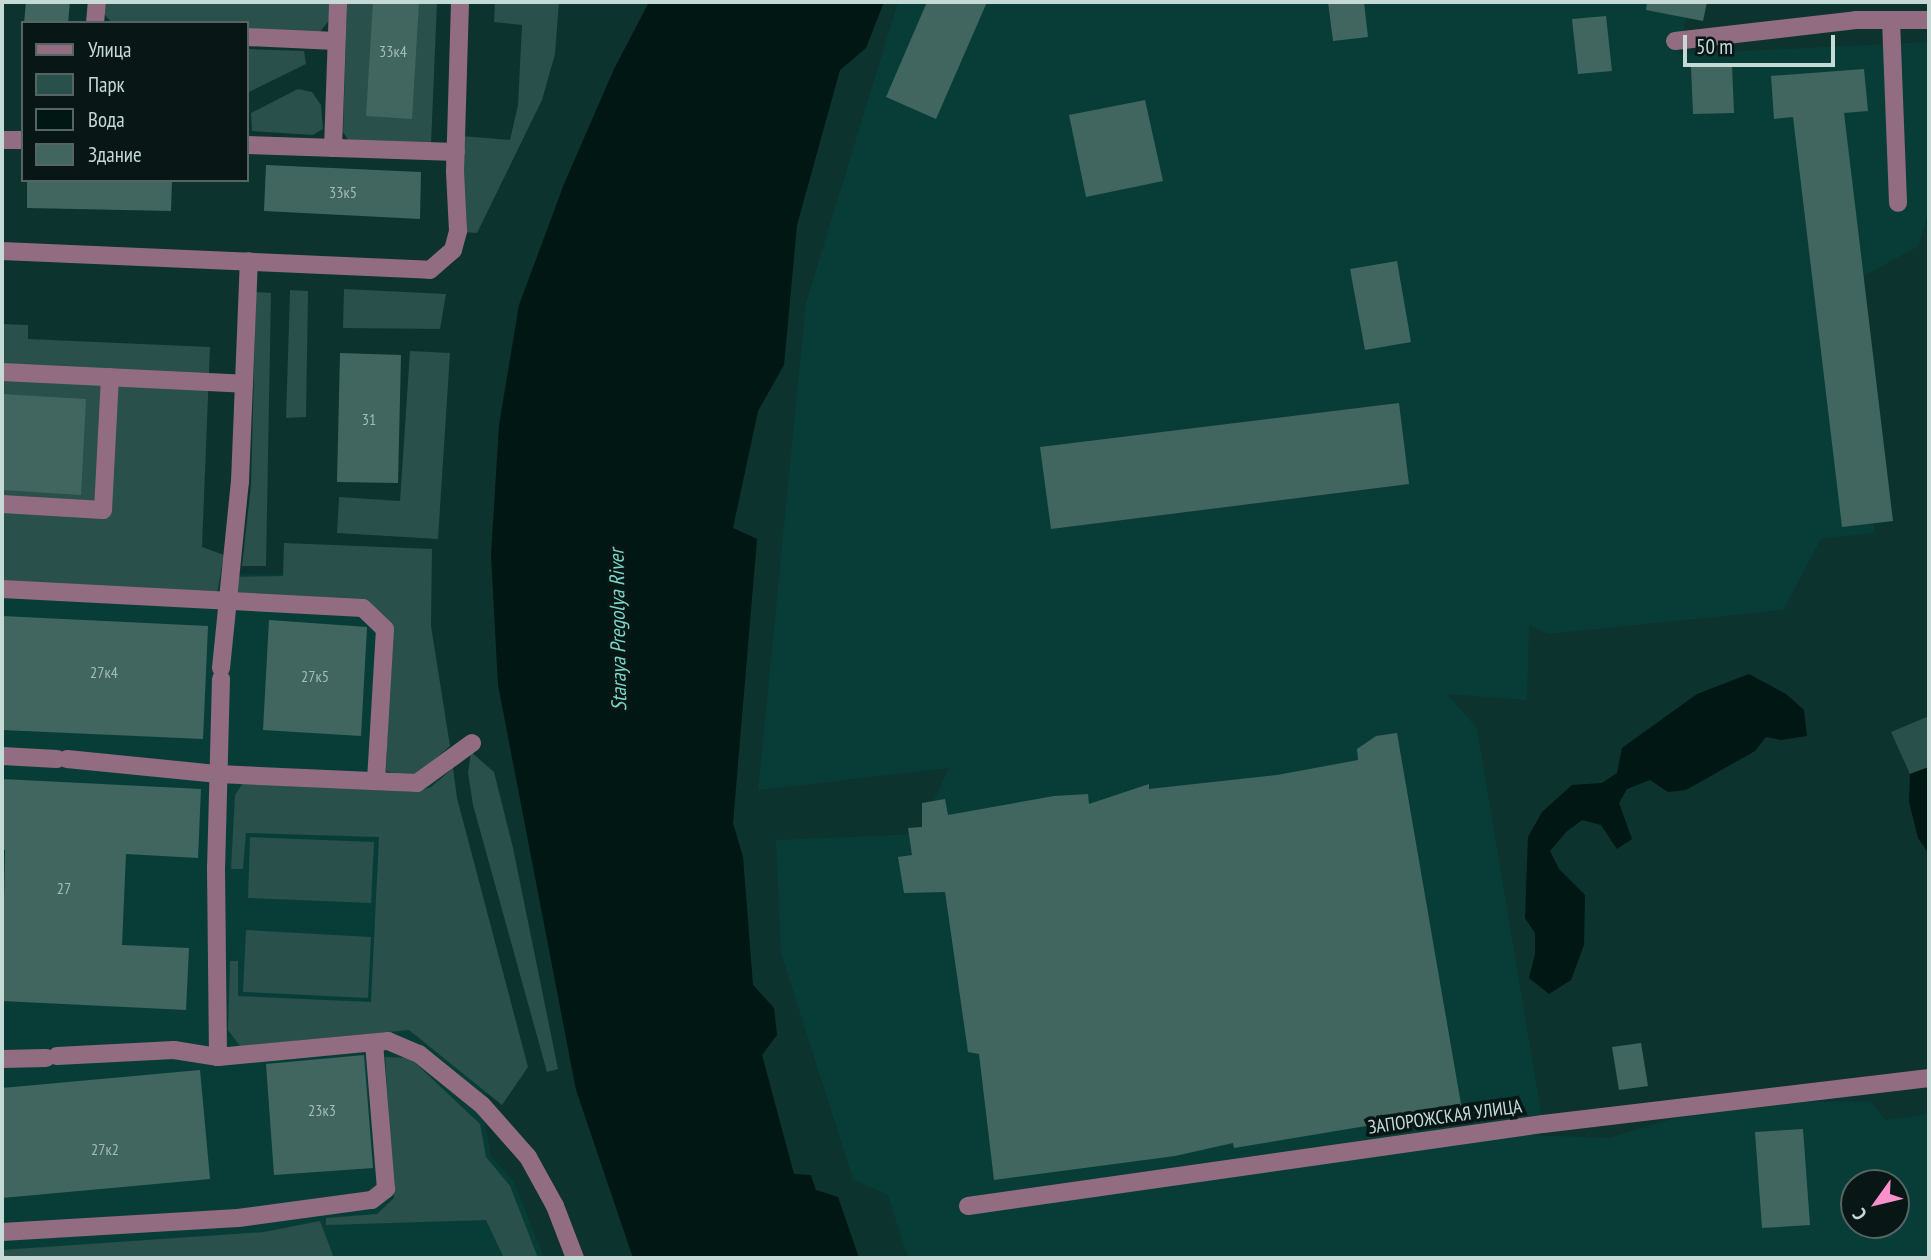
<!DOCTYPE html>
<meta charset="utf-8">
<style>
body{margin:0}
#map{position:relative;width:1931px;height:1260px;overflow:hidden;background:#0c332e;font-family:"PT Sans Narrow",sans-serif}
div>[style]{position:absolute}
.built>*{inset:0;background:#083d37}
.green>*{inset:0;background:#29504a}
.water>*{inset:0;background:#001714}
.building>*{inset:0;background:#416660}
.minor>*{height:18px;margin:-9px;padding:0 9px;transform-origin:9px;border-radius:9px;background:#926d81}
span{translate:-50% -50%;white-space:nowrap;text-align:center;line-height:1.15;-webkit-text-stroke:7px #081715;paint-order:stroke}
.number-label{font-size:16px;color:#a4bcb8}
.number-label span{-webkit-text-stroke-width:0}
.street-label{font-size:19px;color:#c5d9d5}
.water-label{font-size:21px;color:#7ad8ca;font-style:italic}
.frame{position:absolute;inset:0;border:4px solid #c5d9d5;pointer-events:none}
.legend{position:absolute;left:21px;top:21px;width:228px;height:161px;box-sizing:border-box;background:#081715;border:2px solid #546562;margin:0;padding:9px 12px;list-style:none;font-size:21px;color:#c5d9d5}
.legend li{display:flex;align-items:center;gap:14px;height:35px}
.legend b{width:35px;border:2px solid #546562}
.north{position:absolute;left:1840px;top:1169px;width:70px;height:70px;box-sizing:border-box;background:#081715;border:2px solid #546562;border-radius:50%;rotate:236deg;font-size:19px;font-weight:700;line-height:28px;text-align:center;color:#c5d9d5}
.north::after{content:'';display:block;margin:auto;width:24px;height:32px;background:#f890cc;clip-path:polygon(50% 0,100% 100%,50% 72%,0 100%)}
.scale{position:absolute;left:1683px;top:35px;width:152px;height:32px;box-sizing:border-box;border:4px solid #c5d9d5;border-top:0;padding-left:9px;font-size:21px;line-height:24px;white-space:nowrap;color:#c5d9d5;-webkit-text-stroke:5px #081715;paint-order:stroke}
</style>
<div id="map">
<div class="built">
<i style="clip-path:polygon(evenodd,898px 2px,1689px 2px,1679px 54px,1929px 42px,1929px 209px,1919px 246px,1845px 286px,1875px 533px,1821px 539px,1783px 610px,1548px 634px,1529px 625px,1527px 700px,1447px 694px,1477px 728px,1543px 1124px,1529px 1135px,1609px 1138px,1675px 1118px,1804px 1102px,1870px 1101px,1886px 1120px,1929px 1114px,1929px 1258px,908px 1258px,888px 1195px,853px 1179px,781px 953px,776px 840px,918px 834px,949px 768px,758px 790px,806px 303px,898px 2px,1854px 1183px,1896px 1183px,1896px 1225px,1854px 1225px,1854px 1183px)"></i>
<i style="clip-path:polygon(2px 564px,208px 574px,423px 573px,423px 663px,445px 826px,494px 1081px,482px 1105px,491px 1156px,514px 1182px,544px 1258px,2px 1258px)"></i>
</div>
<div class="green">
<i style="clip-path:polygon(103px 2px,330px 2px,330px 19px,320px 32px,247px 29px,247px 23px,112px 23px,102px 12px)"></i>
<i style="clip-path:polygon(347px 2px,437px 2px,431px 144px,349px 141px,343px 132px)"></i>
<i style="clip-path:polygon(495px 2px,559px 2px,555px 54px,542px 100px,477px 233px,464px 232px,462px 136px,510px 140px,518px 105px,522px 25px,494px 22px)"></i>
<i style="clip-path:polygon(247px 49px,304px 51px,306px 64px,247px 93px)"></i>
<i style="clip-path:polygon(298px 89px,312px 92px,321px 105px,323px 129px,313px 135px,252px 131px,251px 113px)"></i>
<i style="clip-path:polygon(344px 289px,446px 294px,440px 329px,343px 328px)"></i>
<i style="clip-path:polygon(290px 290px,308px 291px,306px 417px,286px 418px)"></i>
<i style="clip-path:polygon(256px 292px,271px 293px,266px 566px,242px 566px,251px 485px)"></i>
<i style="clip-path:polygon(2px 324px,28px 325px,28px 339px,210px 347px,202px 547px,224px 555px,217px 593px,2px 581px)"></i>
<i style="clip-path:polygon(410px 351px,450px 353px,438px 539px,337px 533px,339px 497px,400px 501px)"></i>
<i style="clip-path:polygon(284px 543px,432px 549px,431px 626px,450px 746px,414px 777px,386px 771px,391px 626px,369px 603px,236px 596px,236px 577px,283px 576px)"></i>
<i style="clip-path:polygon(1929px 716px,1929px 767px,1910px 774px,1891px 732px)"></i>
<i style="clip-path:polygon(471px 752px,494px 772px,513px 848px,558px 1069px,547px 1072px,473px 805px,468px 773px)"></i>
<i style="clip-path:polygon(453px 768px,457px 798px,528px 1067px,502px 1105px,409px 1030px,240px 1046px,228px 1030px,230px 961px,238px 961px,238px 996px,371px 1002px,379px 837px,246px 833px,243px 869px,231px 869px,235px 795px,243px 783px,416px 792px,431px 787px)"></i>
<i style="clip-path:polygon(250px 837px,374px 842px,371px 903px,248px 898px)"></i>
<i style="clip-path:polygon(246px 930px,371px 937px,368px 998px,243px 992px)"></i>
<i style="clip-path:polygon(385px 1057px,410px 1058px,480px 1124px,486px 1157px,510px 1186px,538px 1258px,504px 1258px,486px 1220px,326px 1225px,326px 1218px,377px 1214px,394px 1198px)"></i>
<i style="clip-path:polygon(320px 1221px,334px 1258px,2px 1258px,2px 1250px,264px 1232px)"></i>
</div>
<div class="water">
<i style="clip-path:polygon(649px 2px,884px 2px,866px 48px,840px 70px,797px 225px,784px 365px,758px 411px,733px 528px,757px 539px,733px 823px,743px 857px,753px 985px,774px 1008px,777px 1035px,762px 1055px,794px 1174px,811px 1175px,816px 1190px,838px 1197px,859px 1258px,633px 1258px,576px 1090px,498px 685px,491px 555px,499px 425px,519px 305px,564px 184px,614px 69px)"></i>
<i style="clip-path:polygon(1749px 674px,1786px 694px,1804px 710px,1807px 736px,1781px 740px,1766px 737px,1755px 751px,1686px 790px,1668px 792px,1650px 780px,1627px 789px,1619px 803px,1632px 839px,1617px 849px,1601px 825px,1582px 820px,1566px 832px,1550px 851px,1559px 869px,1585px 895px,1584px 945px,1571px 980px,1549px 994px,1529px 978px,1535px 954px,1535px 933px,1525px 918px,1528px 837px,1542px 812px,1572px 785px,1602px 783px,1617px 773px,1622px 748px,1697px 694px)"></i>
<i style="clip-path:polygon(1929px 767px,1929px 854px,1918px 838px,1909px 802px,1910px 774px)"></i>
</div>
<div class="building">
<i style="clip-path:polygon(26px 2px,70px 2px,68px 23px,24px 23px)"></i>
<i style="clip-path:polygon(373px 2px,419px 2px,412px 119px,366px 116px)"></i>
<i style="clip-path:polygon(927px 2px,987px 2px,936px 119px,886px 97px)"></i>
<i style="clip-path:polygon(1328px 2px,1364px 2px,1368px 37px,1333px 41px)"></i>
<i style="clip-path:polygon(1647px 2px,1707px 2px,1703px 21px,1646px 10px)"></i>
<i style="clip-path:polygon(1606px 16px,1612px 71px,1578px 74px,1572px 19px)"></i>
<i style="clip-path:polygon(1732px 65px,1734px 113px,1693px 114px,1691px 67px)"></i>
<i style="clip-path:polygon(1864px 69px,1868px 111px,1844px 113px,1893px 521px,1842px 527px,1793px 117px,1774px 119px,1771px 76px)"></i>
<i style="clip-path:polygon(1145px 100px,1163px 181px,1086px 197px,1069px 115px)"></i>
<i style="clip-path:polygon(266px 165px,421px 172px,420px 219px,264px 211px)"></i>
<i style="clip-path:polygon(27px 180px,172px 180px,171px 211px,27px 208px)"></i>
<i style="clip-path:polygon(1397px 261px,1411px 342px,1365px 350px,1350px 269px)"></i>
<i style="clip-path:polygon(340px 353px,401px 355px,398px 483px,337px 482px)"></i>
<i style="clip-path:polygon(2px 394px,86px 399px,81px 495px,2px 490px)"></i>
<i style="clip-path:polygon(1399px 403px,1409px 484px,1051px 529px,1040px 447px)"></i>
<i style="clip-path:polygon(2px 616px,208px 626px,203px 739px,2px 730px)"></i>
<i style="clip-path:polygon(269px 620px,367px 627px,361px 736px,263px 730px)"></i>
<i style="clip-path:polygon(1397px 733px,1462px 1110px,1234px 1148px,1233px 1143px,1175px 1156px,994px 1180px,979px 1054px,968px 1052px,945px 892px,904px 893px,898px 857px,912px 855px,908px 828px,922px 827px,922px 803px,945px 799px,948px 815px,1054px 796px,1088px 794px,1089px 804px,1149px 784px,1149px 789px,1277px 775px,1358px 760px,1357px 749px,1376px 736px)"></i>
<i style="clip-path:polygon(2px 779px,201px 789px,198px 858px,126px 854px,122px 945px,189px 948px,186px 1010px,2px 1001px,5px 850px,2px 850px)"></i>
<i style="clip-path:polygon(1641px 1043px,1648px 1086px,1619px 1090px,1612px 1047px)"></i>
<i style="clip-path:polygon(364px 1055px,373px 1168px,274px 1175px,266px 1064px)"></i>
<i style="clip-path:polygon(200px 1070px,210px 1179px,2px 1198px,2px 1088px)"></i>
<i style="clip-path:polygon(1803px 1129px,1810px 1225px,1762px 1228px,1755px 1132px)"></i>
</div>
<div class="minor">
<i style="left:1891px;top:20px;width:183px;rotate:87.8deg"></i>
<i style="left:95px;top:23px;width:21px;rotate:-85deg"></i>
<i style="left:247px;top:37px;width:89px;rotate:2.6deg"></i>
<i style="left:1675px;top:41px;width:182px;rotate:-6.6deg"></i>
<i style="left:1856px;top:20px;width:73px"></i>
<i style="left:2px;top:140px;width:21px"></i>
<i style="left:247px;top:145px;width:209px;rotate:1.9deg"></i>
<i style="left:333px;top:148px;width:146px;rotate:-88deg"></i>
<i style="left:2px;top:251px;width:428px;rotate:2.5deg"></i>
<i style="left:430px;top:270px;width:30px;rotate:-41deg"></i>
<i style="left:453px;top:250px;width:20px;rotate:-75deg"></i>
<i style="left:458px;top:231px;width:60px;rotate:-92.9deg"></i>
<i style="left:455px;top:171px;width:169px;rotate:-88.3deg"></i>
<i style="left:2px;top:372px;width:242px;rotate:2.8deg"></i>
<i style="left:2px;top:504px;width:101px;rotate:3.4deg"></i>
<i style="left:103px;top:510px;width:133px;rotate:-87deg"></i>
<i style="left:2px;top:589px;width:361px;rotate:3deg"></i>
<i style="left:363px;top:608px;width:30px;rotate:44deg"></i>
<i style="left:385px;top:629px;width:151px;rotate:93.4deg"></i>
<i style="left:221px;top:668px;width:187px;rotate:-84.2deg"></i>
<i style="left:240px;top:482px;width:221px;rotate:-87.7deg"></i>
<i style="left:221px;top:679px;width:188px;rotate:91.5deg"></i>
<i style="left:216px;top:867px;width:190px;rotate:89.4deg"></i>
<i style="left:218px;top:1057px;width:171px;rotate:-5.4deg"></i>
<i style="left:388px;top:1041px;width:34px;rotate:23deg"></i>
<i style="left:419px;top:1054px;width:81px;rotate:39deg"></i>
<i style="left:482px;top:1105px;width:69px;rotate:48.5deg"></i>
<i style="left:528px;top:1157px;width:56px;rotate:61.1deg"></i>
<i style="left:555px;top:1206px;width:56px;rotate:69deg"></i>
<i style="left:2px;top:756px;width:55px;rotate:3.1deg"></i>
<i style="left:67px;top:759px;width:152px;rotate:5.7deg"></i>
<i style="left:218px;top:774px;width:199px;rotate:2.6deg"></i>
<i style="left:417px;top:783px;width:68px;rotate:-36deg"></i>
<i style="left:57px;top:1056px;width:117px;rotate:-2.9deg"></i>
<i style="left:174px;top:1050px;width:45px;rotate:9deg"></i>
<i style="left:2px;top:1059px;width:44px;rotate:-1.3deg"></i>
<i style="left:968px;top:1206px;width:581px;rotate:-8.12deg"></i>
<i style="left:1543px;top:1124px;width:389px;rotate:-6.8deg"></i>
<i style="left:2px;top:1232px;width:236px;rotate:-3.4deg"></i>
<i style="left:238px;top:1218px;width:135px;rotate:-7.7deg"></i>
<i style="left:372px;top:1200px;width:18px;rotate:-38deg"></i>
<i style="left:386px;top:1189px;width:146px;rotate:-94.7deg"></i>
</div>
<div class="number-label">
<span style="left:393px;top:51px">33к4</span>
<span style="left:343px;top:192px">33к5</span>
<span style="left:369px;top:419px">31</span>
<span style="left:104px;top:672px">27к4</span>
<span style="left:315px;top:676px">27к5</span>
<span style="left:64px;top:888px">27</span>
<span style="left:322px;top:1110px">23к3</span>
<span style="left:105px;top:1149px">27к2</span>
</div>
<div class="street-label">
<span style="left:1445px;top:1117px;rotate:-8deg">ЗАПОРОЖСКАЯ УЛИЦА</span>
</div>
<div class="water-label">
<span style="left:618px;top:630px;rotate:-91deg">Staraya Pregolya River</span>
</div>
<div class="frame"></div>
<ul class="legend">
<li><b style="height:9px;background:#926d81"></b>Улица</li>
<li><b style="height:19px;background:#29504a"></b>Парк</li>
<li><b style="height:19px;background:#001714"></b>Вода</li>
<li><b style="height:19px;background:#416660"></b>Здание</li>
</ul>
<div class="north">С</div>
<div class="scale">50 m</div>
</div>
